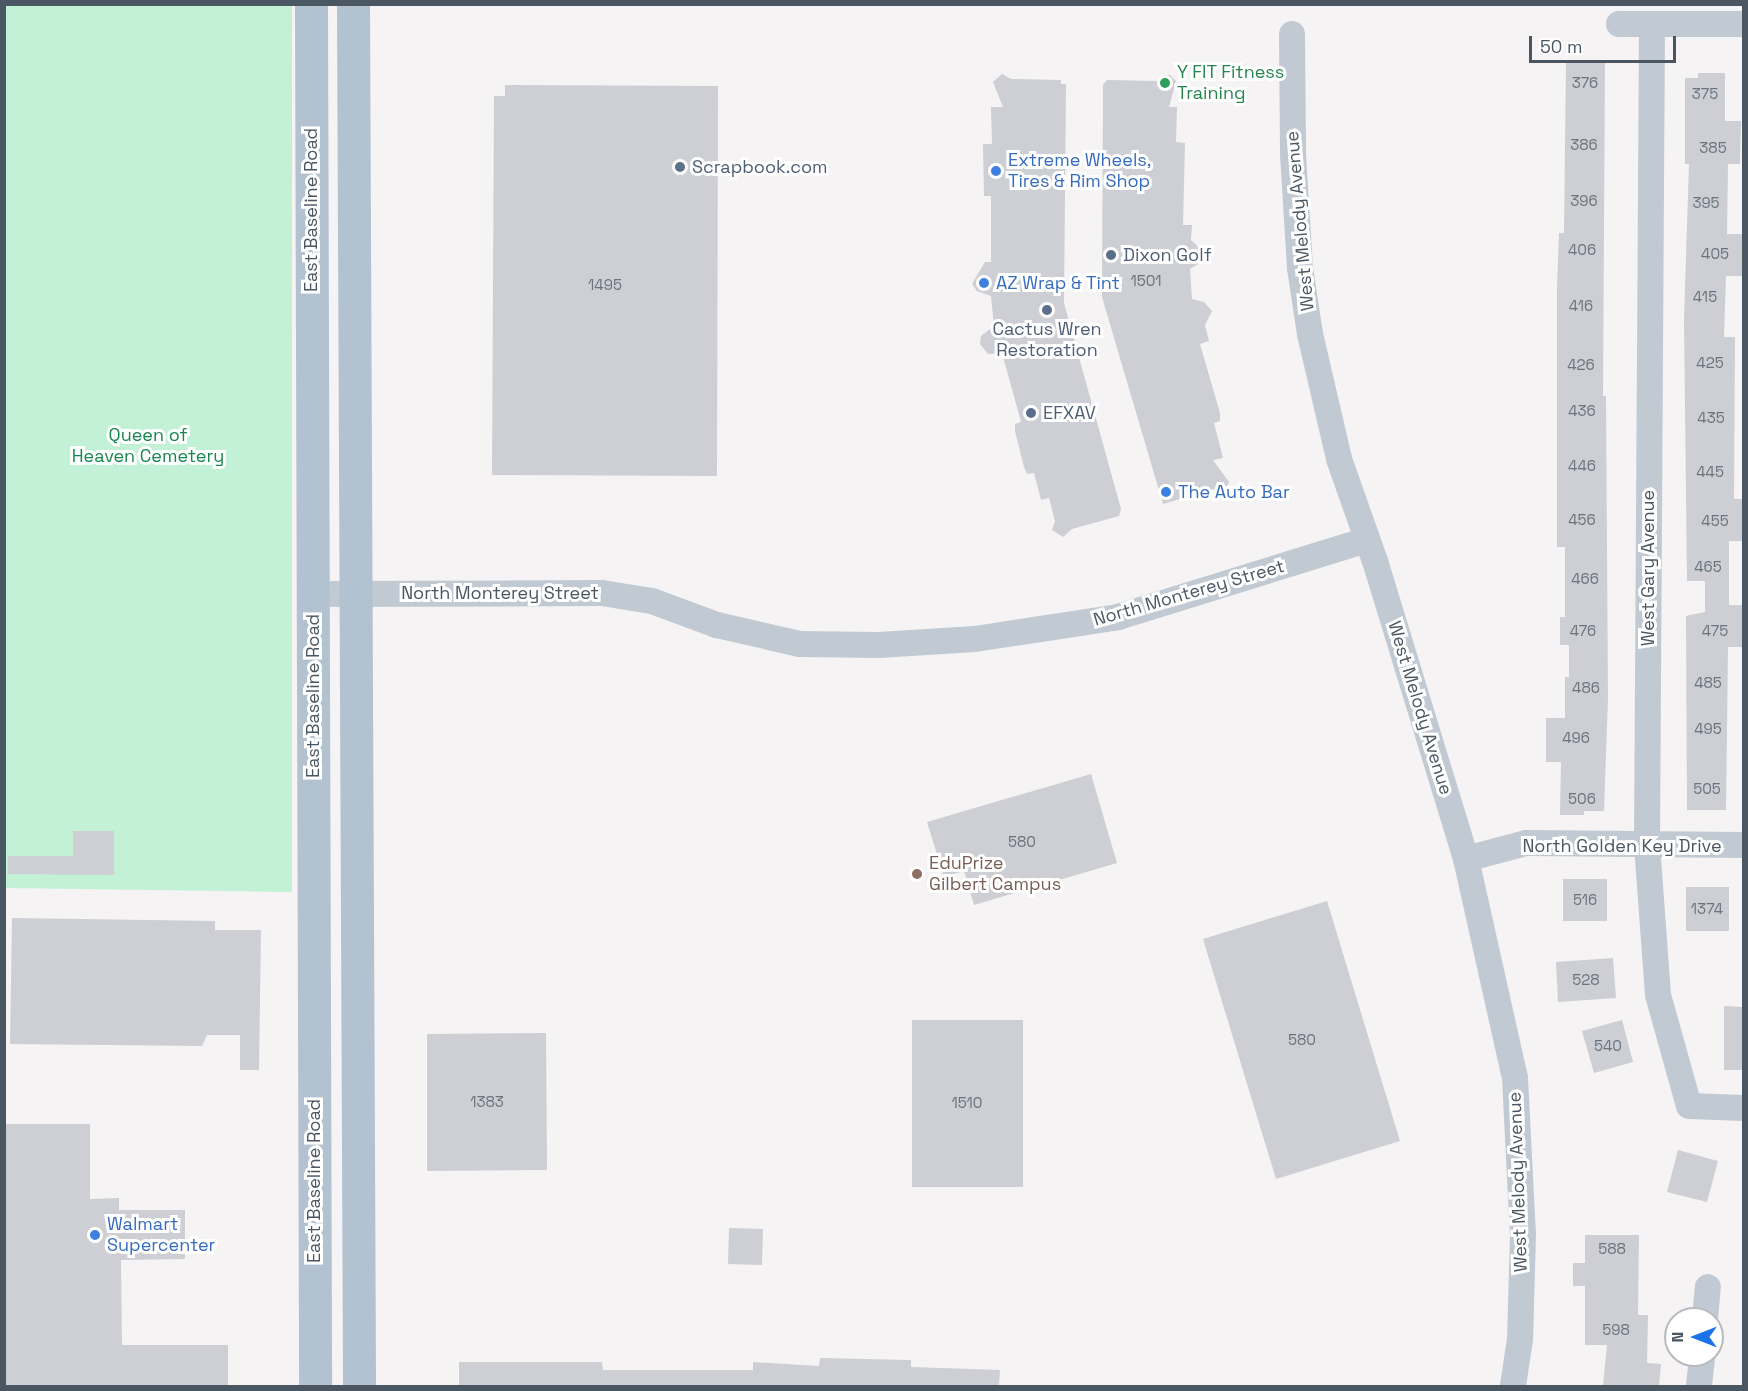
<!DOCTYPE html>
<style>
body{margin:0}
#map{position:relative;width:1748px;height:1391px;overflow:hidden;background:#f5f3f3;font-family:"Space Grotesk",sans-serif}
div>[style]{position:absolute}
.green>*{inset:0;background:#c3f1d5}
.building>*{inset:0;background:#cdcfd5}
.minor>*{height:26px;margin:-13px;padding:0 13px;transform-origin:13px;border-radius:13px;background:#c1cad2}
.major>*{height:33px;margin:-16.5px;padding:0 16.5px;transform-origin:16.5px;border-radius:16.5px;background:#b3c2d1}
.dots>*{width:16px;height:16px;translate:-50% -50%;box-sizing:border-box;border:3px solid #fff;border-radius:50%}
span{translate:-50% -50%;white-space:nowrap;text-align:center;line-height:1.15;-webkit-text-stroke:6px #fff;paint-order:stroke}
.number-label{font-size:15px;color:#6b747e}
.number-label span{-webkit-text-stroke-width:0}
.leisure-label{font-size:18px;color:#27864d}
.left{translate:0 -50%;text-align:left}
.shop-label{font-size:18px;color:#366cbe}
.service-label{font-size:18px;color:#4e5e75}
.street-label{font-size:18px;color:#4a5661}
.park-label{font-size:18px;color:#17864f}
.education-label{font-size:18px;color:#785e54}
.frame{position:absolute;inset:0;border:6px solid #4a5661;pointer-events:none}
.north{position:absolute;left:1664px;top:1307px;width:60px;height:60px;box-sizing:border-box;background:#fff;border:2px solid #b7bbc0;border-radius:50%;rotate:270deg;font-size:16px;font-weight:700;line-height:24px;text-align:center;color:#4a5661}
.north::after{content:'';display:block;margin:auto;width:21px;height:27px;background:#1a73e8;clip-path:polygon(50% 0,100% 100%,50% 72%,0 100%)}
.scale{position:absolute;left:1529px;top:36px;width:147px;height:27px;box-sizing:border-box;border:3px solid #4a5661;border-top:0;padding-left:8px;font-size:18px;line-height:21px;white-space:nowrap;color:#4a5661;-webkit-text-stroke:4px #fff;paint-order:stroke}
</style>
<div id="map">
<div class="green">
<i style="clip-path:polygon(5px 5px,292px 5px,292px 892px,5px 888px)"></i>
</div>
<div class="building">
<i style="clip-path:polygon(1566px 61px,1605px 61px,1603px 396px,1606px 396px,1608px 698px,1604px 811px,1584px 811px,1584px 815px,1560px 815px,1561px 762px,1546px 762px,1546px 718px,1565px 718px,1565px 677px,1569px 677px,1569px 645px,1560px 645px,1560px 617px,1565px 617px,1565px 547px,1557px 547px,1557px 289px,1559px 233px,1564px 233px)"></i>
<i style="clip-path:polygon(1698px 73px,1725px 73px,1725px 121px,1741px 121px,1740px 164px,1728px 164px,1727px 234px,1743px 234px,1743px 276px,1726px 276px,1724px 337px,1735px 337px,1734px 499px,1743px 499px,1743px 541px,1729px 541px,1729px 605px,1743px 605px,1743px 647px,1728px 647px,1726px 810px,1687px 810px,1686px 616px,1705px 612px,1705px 581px,1687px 581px,1684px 319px,1689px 164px,1685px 164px,1685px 78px,1698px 78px)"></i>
<i style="clip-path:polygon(1002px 74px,1011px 79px,1061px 80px,1061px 84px,1066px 84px,1064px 303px,1121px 509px,1119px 516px,1072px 529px,1063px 537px,1052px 530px,1055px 521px,1049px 498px,1041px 500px,1034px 473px,1027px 474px,1024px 467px,1015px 431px,1015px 424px,1021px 422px,1002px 353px,988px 354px,980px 344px,981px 336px,994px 326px,991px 296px,977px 291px,972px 284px,985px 262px,991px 262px,991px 196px,984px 196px,983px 144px,992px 144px,991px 107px,1003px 107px,993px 82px)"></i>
<i style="clip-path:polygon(1164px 75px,1170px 75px,1176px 81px,1169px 107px,1177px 107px,1176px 142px,1185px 143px,1183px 225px,1192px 225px,1191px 240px,1203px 251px,1200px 263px,1190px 269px,1192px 299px,1204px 302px,1212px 311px,1205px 325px,1209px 341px,1200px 344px,1220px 413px,1220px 421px,1214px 423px,1223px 458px,1213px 460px,1229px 482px,1224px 492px,1214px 489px,1163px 504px,1102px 297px,1103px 85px,1107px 80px,1157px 81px)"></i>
<i style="clip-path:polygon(505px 85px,718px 86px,717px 476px,492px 475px,494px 96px,505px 96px)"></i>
<i style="clip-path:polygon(1091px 774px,1117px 863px,974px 905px,964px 871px,944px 877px,927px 822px)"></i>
<i style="clip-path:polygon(73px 831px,114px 831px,114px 875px,8px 874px,8px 856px,73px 856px)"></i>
<i style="clip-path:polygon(1563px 879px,1607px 879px,1607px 921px,1563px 921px)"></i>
<i style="clip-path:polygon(1686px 887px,1729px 887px,1729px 931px,1686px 931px)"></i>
<i style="clip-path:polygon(1327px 901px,1400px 1141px,1276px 1179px,1203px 939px)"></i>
<i style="clip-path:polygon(12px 918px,215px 921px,215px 930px,261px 930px,259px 1070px,240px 1070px,240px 1035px,207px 1035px,202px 1046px,10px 1044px)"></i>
<i style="clip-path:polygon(1613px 958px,1616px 998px,1558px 1002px,1556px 962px)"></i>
<i style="clip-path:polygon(1724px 1006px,1743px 1007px,1743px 1070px,1724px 1070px)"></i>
<i style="clip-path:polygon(912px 1020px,1023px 1020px,1023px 1187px,912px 1187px)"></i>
<i style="clip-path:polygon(1622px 1020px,1633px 1062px,1594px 1073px,1582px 1031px)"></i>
<i style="clip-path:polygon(546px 1033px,547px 1170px,427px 1171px,427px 1034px)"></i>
<i style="clip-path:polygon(4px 1124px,90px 1124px,90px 1199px,119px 1198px,119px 1210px,185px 1210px,185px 1259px,121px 1260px,122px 1345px,228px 1345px,228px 1386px,4px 1386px)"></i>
<i style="clip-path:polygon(1678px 1150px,1718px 1161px,1707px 1202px,1667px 1192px)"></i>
<i style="clip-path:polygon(729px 1228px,763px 1229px,762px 1265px,728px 1264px)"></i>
<i style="clip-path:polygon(1585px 1235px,1639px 1235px,1638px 1315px,1648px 1315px,1647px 1363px,1661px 1364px,1659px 1386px,1603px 1386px,1607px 1345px,1585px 1345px,1585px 1286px,1573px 1286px,1573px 1263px,1585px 1263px)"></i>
<i style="clip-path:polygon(820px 1358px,911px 1360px,911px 1367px,1000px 1370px,999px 1386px,459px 1386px,459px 1362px,602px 1362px,603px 1370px,753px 1370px,753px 1362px,819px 1366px)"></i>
</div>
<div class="minor">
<i style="left:1619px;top:24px;width:125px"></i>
<i style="left:1652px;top:25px;width:820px;rotate:90.35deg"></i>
<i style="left:1647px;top:845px;width:150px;rotate:85.8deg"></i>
<i style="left:1658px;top:995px;width:115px;rotate:74.4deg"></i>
<i style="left:1689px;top:1106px;width:55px;rotate:2.1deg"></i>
<i style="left:1292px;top:34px;width:120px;rotate:89.5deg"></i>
<i style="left:1293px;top:154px;width:114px;rotate:86.5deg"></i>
<i style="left:1300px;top:268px;width:67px;rotate:81.4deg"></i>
<i style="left:1310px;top:334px;width:128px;rotate:76.9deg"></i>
<i style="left:1339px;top:459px;width:108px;rotate:70.6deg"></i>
<i style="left:1375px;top:561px;width:312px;rotate:73deg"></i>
<i style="left:1466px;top:859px;width:224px;rotate:77.4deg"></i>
<i style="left:1515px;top:1078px;width:156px;rotate:87.1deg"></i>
<i style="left:1523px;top:1234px;width:105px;rotate:91.6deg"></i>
<i style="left:1520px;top:1339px;width:48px;rotate:98.5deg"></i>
<i style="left:333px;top:594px;width:269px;rotate:-0.2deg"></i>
<i style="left:602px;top:593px;width:51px;rotate:9.1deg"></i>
<i style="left:652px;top:601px;width:69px;rotate:20.3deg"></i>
<i style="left:717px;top:625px;width:85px;rotate:12.9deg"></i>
<i style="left:800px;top:644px;width:79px;rotate:0.7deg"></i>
<i style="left:879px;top:645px;width:96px;rotate:-3.6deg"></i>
<i style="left:975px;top:639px;width:145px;rotate:-8.7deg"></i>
<i style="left:1118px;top:617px;width:260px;rotate:-17.2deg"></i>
<i style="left:1466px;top:859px;width:62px;rotate:-14.9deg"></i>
<i style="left:1526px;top:843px;width:218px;rotate:0.5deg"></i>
<i style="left:1705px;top:1319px;width:32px;rotate:-85deg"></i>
<i style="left:1699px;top:1386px;width:31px;rotate:-84deg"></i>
</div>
<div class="major">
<i style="left:311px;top:4px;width:1382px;rotate:89.83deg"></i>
<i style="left:353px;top:4px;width:1382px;rotate:89.75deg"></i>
</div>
<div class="dots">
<i style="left:1165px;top:83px;background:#2e9e5b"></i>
<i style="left:680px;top:167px;background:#5c6f8a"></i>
<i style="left:996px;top:171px;background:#3f7fe0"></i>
<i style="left:1111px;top:255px;background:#5c6f8a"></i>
<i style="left:984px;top:283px;background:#3f7fe0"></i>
<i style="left:1047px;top:310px;background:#5c6f8a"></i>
<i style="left:1031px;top:413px;background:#5c6f8a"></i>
<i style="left:1166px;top:492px;background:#3f7fe0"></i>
<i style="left:917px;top:874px;background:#8d6e63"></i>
<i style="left:95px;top:1235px;background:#3f7fe0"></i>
</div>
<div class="number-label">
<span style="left:1585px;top:83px">376</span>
<span style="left:1705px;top:94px">375</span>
<span style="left:1584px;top:145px">386</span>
<span style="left:1713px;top:148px">385</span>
<span style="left:1584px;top:201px">396</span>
<span style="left:1706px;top:203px">395</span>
<span style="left:1582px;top:250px">406</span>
<span style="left:1715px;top:254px">405</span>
<span style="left:1146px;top:281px">1501</span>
<span style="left:605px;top:285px">1495</span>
<span style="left:1705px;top:297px">415</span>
<span style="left:1581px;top:306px">416</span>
<span style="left:1710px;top:363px">425</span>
<span style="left:1581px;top:365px">426</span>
<span style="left:1582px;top:411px">436</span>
<span style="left:1711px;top:418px">435</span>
<span style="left:1582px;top:466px">446</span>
<span style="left:1710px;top:472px">445</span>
<span style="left:1582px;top:520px">456</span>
<span style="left:1715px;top:521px">455</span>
<span style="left:1708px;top:567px">465</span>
<span style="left:1585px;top:579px">466</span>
<span style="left:1583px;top:631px">476</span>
<span style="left:1715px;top:631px">475</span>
<span style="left:1708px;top:683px">485</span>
<span style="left:1586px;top:688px">486</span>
<span style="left:1708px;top:729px">495</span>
<span style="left:1576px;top:738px">496</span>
<span style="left:1707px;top:789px">505</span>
<span style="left:1582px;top:799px">506</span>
<span style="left:1022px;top:842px">580</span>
<span style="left:1585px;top:900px">516</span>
<span style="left:1707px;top:909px">1374</span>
<span style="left:1586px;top:980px">528</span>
<span style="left:1302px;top:1040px">580</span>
<span style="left:1608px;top:1046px">540</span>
<span style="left:487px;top:1102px">1383</span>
<span style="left:967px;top:1103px">1510</span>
<span style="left:1612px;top:1249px">588</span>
<span style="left:1616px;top:1330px">598</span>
</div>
<div class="leisure-label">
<span class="left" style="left:1177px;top:83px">Y FIT Fitness<br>Training</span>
</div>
<div class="shop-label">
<span class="left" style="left:1008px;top:171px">Extreme Wheels,<br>Tires &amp; Rim Shop</span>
<span class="left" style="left:996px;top:283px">AZ Wrap &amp; Tint</span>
<span class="left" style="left:1178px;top:492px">The Auto Bar</span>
<span class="left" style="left:107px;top:1235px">Walmart<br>Supercenter</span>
</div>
<div class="service-label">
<span class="left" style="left:692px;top:167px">Scrapbook.com</span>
<span class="left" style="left:1123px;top:255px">Dixon Golf</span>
<span style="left:1047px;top:340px">Cactus Wren<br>Restoration</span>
<span class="left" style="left:1043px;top:413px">EFXAV</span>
</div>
<div class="street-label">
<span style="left:311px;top:210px;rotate:-90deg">East Baseline Road</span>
<span style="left:1300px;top:221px;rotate:-95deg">West Melody Avenue</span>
<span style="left:1648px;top:568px;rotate:-90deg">West Gary Avenue</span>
<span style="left:500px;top:593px">North Monterey Street</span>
<span style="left:1189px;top:593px;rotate:-16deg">North Monterey Street</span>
<span style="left:313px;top:696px;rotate:-90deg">East Baseline Road</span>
<span style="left:1420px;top:708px;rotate:73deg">West Melody Avenue</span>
<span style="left:1622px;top:846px">North Golden Key Drive</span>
<span style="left:314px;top:1181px;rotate:-90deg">East Baseline Road</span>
<span style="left:1518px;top:1182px;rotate:-92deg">West Melody Avenue</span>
</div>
<div class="park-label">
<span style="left:148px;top:446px">Queen of<br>Heaven Cemetery</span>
</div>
<div class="education-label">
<span class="left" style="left:929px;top:874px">EduPrize<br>Gilbert Campus</span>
</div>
<div class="frame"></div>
<div class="north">N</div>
<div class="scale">50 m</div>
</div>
